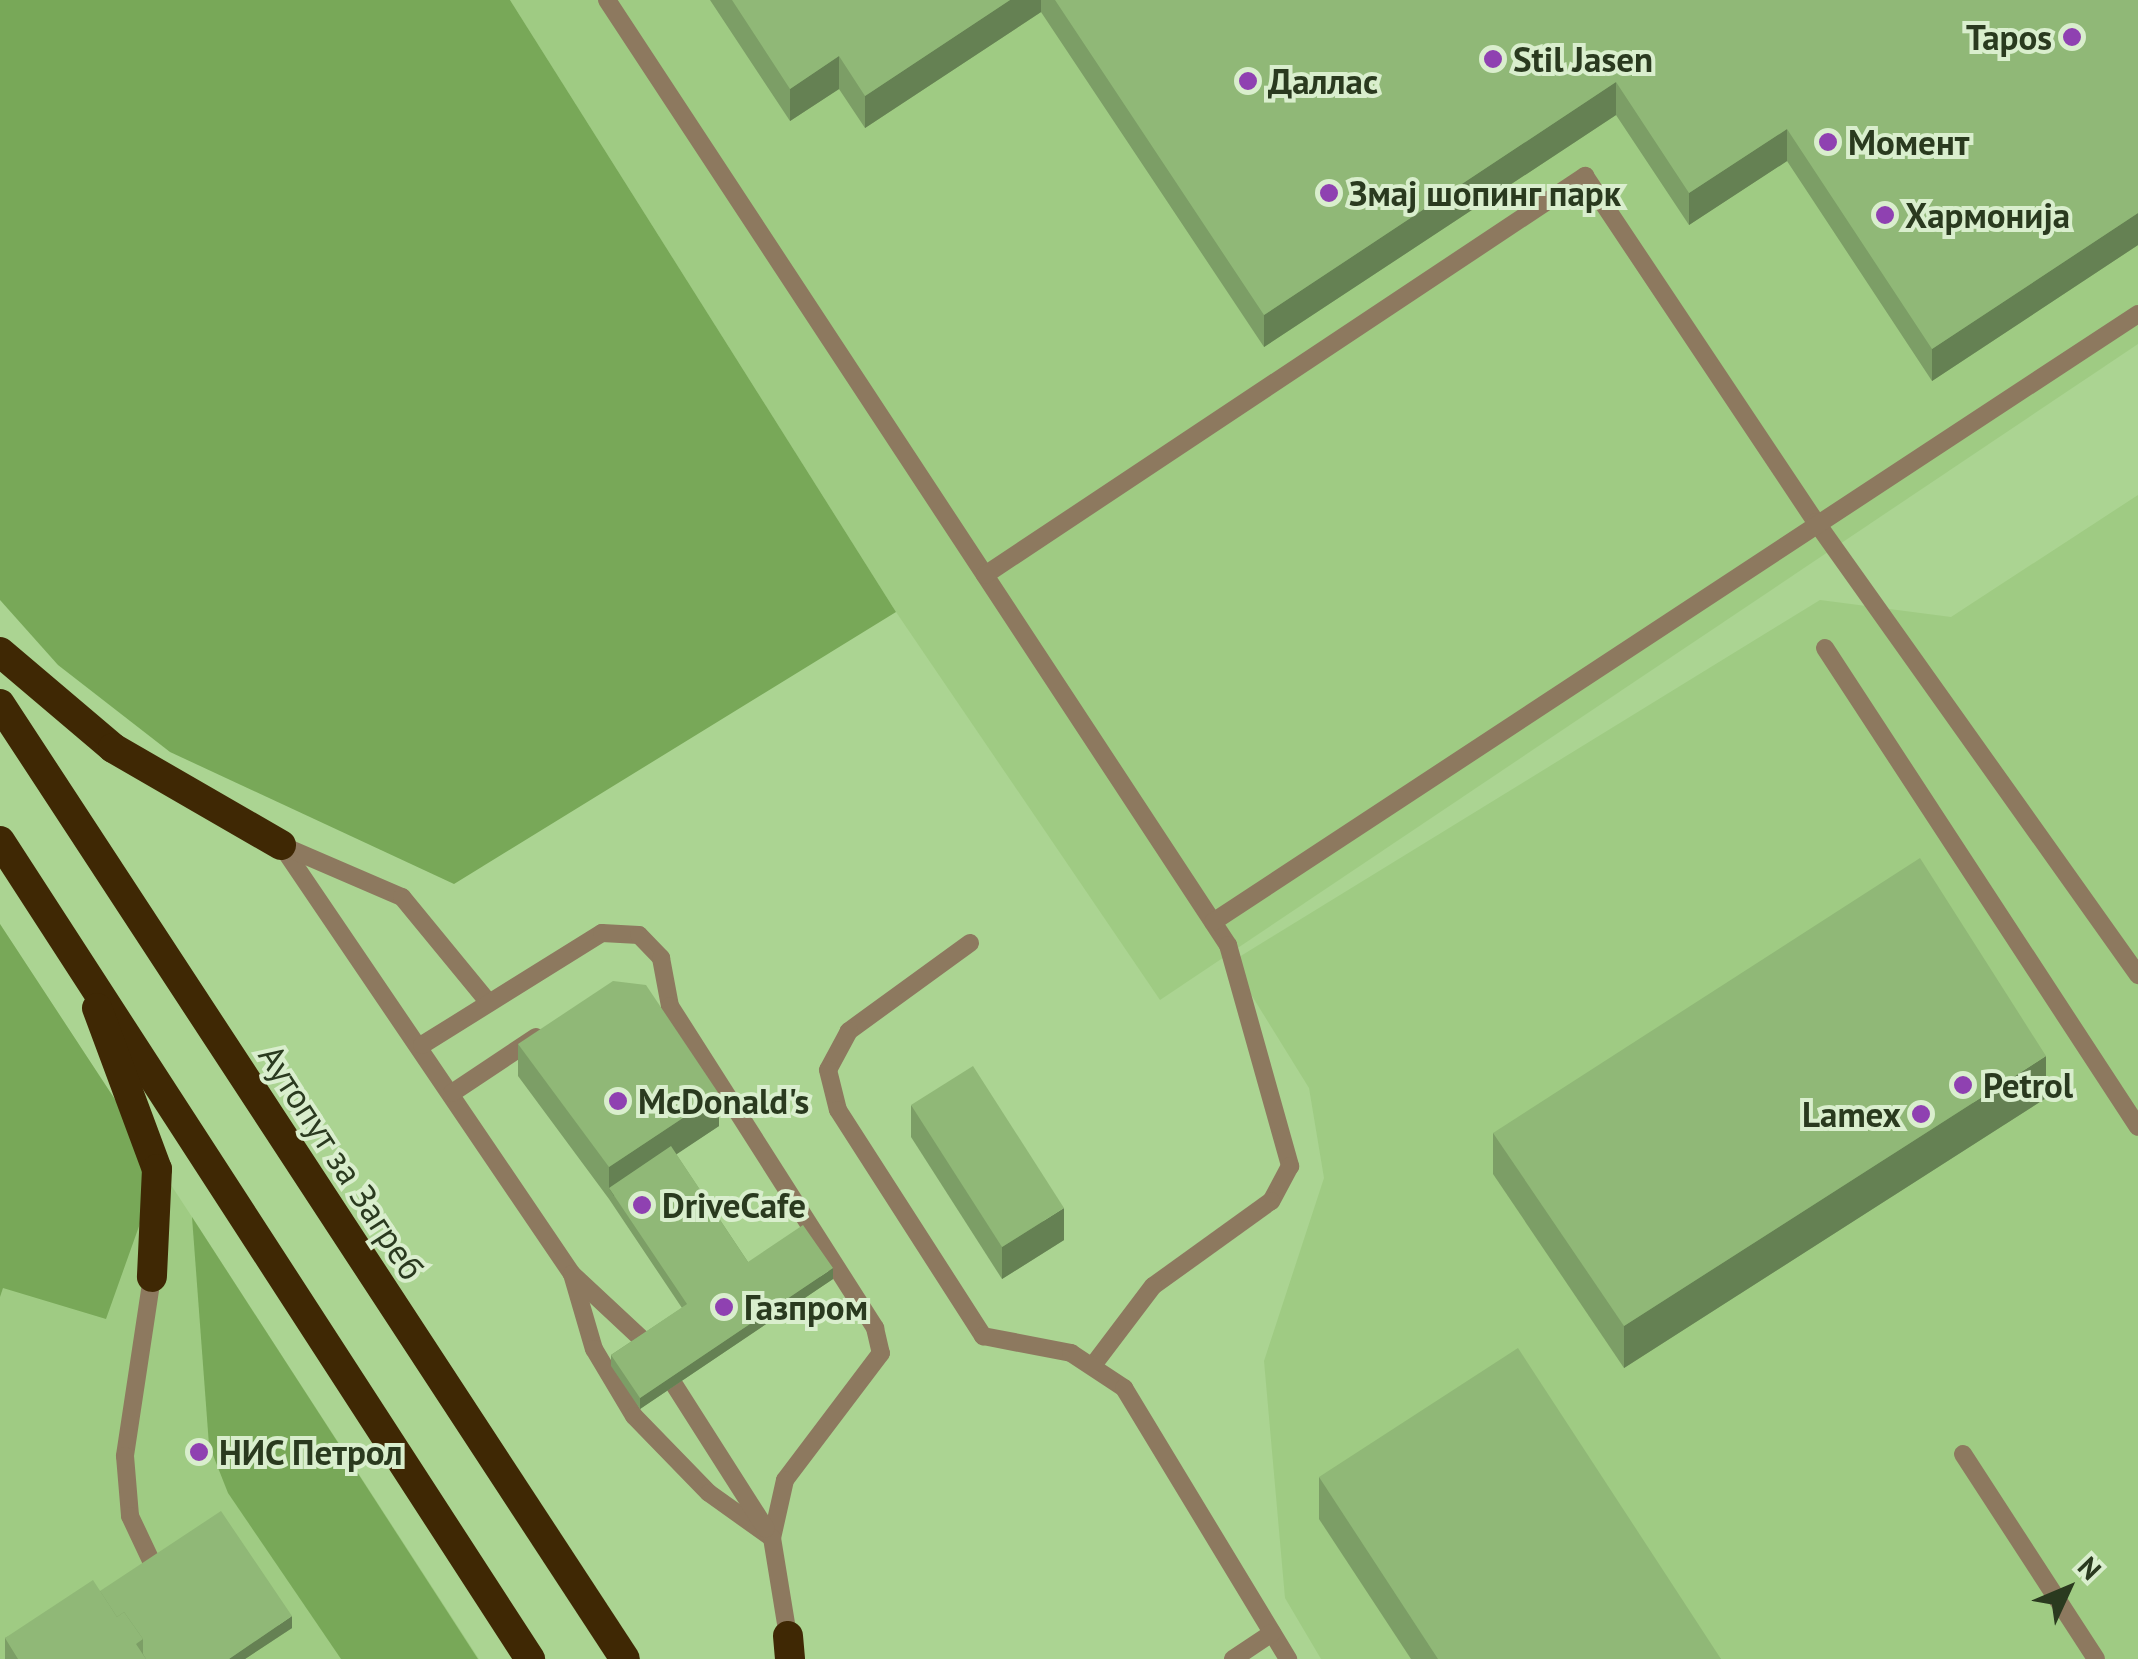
<!DOCTYPE html>
<meta charset="utf-8">
<style>
body{margin:0}
#map{position:relative;width:2138px;height:1659px;overflow:hidden;background:#abd492;font-family:"PT Sans",sans-serif}
div>[style]{position:absolute}
.built>*{inset:0;background:#9fcb83}
.green>*{inset:0;background:#78a858}
.lane>*{height:18px;margin:-9px;padding:0 9px;transform-origin:9px;border-radius:9px;background:#8d795f}
.highway>*{height:30px;margin:-15px;padding:0 15px;transform-origin:15px;border-radius:15px;background:#3f2804}
.wall>*{inset:0;background:#7c9e66}
.shaded-wall>*{inset:0;background:#658153}
.building>*{inset:0;background:#90b877}
.dots>*{width:28px;height:28px;translate:-50% -50%;box-sizing:border-box;border:5px solid #d9eecd;border-radius:50%}
span{translate:-50% -50%;white-space:nowrap;text-align:center;line-height:1.15;-webkit-text-stroke:8px #d9eecd;paint-order:stroke}
.poi-label{font-size:35px;color:#2a3a1f;font-weight:700}
.right{translate:-100% -50%;text-align:right}
.left{translate:0 -50%;text-align:left}
.street-label{font-size:35px;color:#2a3a1f}
.north{position:absolute;left:2018px;top:1539px;width:100px;height:100px;-webkit-text-stroke:8px #d9eecd;paint-order:stroke;rotate:46deg;font-size:28px;font-weight:700;line-height:40px;text-align:center;color:#2a3a1f}
.north::after{content:'';display:block;margin:auto;width:35px;height:45px;background:#2a3a1f;clip-path:polygon(50% 0,100% 100%,50% 72%,0 100%)}
</style>
<div id="map">
<div class="built">
<i style="clip-path:polygon(510px 0,2138px 0,2138px 344px,1160px 1000px,896px 612px)"></i>
<i style="clip-path:polygon(2138px 495px,2138px 1659px,1321px 1659px,1285px 1598px,1264px 1361px,1324px 1178px,1309px 1088px,1231px 962px,1820px 600px,1951px 617px)"></i>
<i style="clip-path:polygon(0 924px,192px 1217px,479px 1659px,0 1659px)"></i>
</div>
<div class="green">
<i style="clip-path:polygon(0 0,510px 0,896px 612px,454px 884px,170px 752px,58px 665px,0 600px)"></i>
<i style="clip-path:polygon(0 924px,137px 1133px,148px 1201px,106px 1319px,3px 1288px,0 1297px)"></i>
<i style="clip-path:polygon(192px 1217px,478px 1659px,341px 1659px,228px 1493px,209px 1445px)"></i>
</div>
<div class="lane">
<i style="left:607px;top:0;width:1131px;rotate:56.69deg"></i>
<i style="left:1228px;top:945px;width:230px;rotate:74.3deg"></i>
<i style="left:1290px;top:1166px;width:40px;rotate:118deg"></i>
<i style="left:1271px;top:1201px;width:145px;rotate:144.2deg"></i>
<i style="left:1153px;top:1286px;width:98px;rotate:127.1deg"></i>
<i style="left:985px;top:575px;width:721px;rotate:-33.62deg"></i>
<i style="left:1585px;top:176px;width:416px;rotate:56.3deg"></i>
<i style="left:1816px;top:522px;width:556px;rotate:54.59deg"></i>
<i style="left:1825px;top:648px;width:572px;rotate:56.84deg"></i>
<i style="left:281px;top:845px;width:518px;rotate:55.85deg"></i>
<i style="left:572px;top:1274px;width:78px;rotate:73.7deg"></i>
<i style="left:594px;top:1349px;width:78px;rotate:59.2deg"></i>
<i style="left:634px;top:1416px;width:107px;rotate:45.8deg"></i>
<i style="left:709px;top:1493px;width:77px;rotate:35.5deg"></i>
<i style="left:281px;top:845px;width:132px;rotate:23.3deg"></i>
<i style="left:402px;top:897px;width:137px;rotate:50.6deg"></i>
<i style="left:1213px;top:922px;width:1107px;rotate:-33.32deg"></i>
<i style="left:970px;top:943px;width:150px;rotate:144deg"></i>
<i style="left:849px;top:1031px;width:44px;rotate:118.3deg"></i>
<i style="left:828px;top:1070px;width:41px;rotate:76deg"></i>
<i style="left:838px;top:1110px;width:269px;rotate:57.3deg"></i>
<i style="left:983px;top:1336px;width:90px;rotate:10.9deg"></i>
<i style="left:1071px;top:1353px;width:64px;rotate:33.4deg"></i>
<i style="left:1124px;top:1388px;width:317px;rotate:58.8deg"></i>
<i style="left:422px;top:1045px;width:212px;rotate:-31.9deg"></i>
<i style="left:602px;top:933px;width:37px;rotate:3deg"></i>
<i style="left:639px;top:935px;width:32px;rotate:46deg"></i>
<i style="left:661px;top:958px;width:49px;rotate:79.4deg"></i>
<i style="left:670px;top:1006px;width:382px;rotate:57.5deg"></i>
<i style="left:875px;top:1328px;width:26px;rotate:77deg"></i>
<i style="left:881px;top:1353px;width:159px;rotate:127.1deg"></i>
<i style="left:785px;top:1480px;width:59px;rotate:102.6deg"></i>
<i style="left:772px;top:1538px;width:99px;rotate:80.7deg"></i>
<i style="left:452px;top:1093px;width:101px;rotate:-33.7deg"></i>
<i style="left:572px;top:1274px;width:101px;rotate:43deg"></i>
<i style="left:152px;top:1277px;width:181px;rotate:98.6deg"></i>
<i style="left:125px;top:1456px;width:60px;rotate:85.2deg"></i>
<i style="left:130px;top:1516px;width:56px;rotate:64.8deg"></i>
<i style="left:675px;top:1386px;width:169px;rotate:57.5deg"></i>
<i style="left:1963px;top:1454px;width:244px;rotate:57deg"></i>
<i style="left:1233px;top:1659px;width:47px;rotate:-33.7deg"></i>
</div>
<div class="highway">
<i style="left:0;top:652px;width:148px;rotate:40.3deg"></i>
<i style="left:113px;top:748px;width:194px;rotate:30deg"></i>
<i style="left:0;top:704px;width:1141px;rotate:56.8deg"></i>
<i style="left:0;top:841px;width:975px;rotate:57.06deg"></i>
<i style="left:97px;top:1008px;width:172px;rotate:69.6deg"></i>
<i style="left:157px;top:1169px;width:108px;rotate:92.7deg"></i>
<i style="left:788px;top:1636px;width:23px;rotate:85deg"></i>
</div>
<div class="wall">
<i style="clip-path:polygon(710px 0,2138px 0,2138px 245px,1932px 381px,1787px 161px,1689px 225px,1616px 115px,1264px 347px,1041px 12px,865px 128px,839px 89px,790px 121px)"></i>
<i style="clip-path:polygon(518px 1044px,719px 1126px,676px 1154px,748px 1262px,833px 1279px,640px 1409px,611px 1366px,611px 1355px,682px 1308px,609px 1199px,518px 1076px)"></i>
<i style="clip-path:polygon(2046px 1098px,1624px 1368px,1493px 1174px,1493px 1133px)"></i>
<i style="clip-path:polygon(911px 1105px,1064px 1240px,1002px 1279px,911px 1137px)"></i>
<i style="clip-path:polygon(1319px 1477px,1721px 1659px,1411px 1659px,1319px 1519px)"></i>
<i style="clip-path:polygon(100px 1591px,292px 1628px,245px 1659px,5px 1659px,5px 1638px)"></i>
</div>
<div class="shaded-wall">
<i style="clip-path:polygon(1010px 0,1041px 0,1041px 12px,865px 128px,865px 96px)"></i>
<i style="clip-path:polygon(839px 56px,839px 89px,790px 121px,790px 89px)"></i>
<i style="clip-path:polygon(1616px 82px,1616px 115px,1264px 347px,1264px 315px)"></i>
<i style="clip-path:polygon(1787px 129px,1787px 161px,1689px 225px,1689px 193px)"></i>
<i style="clip-path:polygon(2138px 213px,2138px 245px,1932px 381px,1932px 349px)"></i>
<i style="clip-path:polygon(2046px 1056px,2046px 1098px,1624px 1368px,1624px 1326px)"></i>
<i style="clip-path:polygon(719px 1094px,719px 1126px,614px 1196px,609px 1188px,609px 1167px)"></i>
<i style="clip-path:polygon(1064px 1208px,1064px 1240px,1002px 1279px,1002px 1247px)"></i>
<i style="clip-path:polygon(833px 1268px,833px 1279px,640px 1409px,640px 1398px)"></i>
<i style="clip-path:polygon(292px 1616px,292px 1628px,245px 1659px,229px 1659px)"></i>
</div>
<div class="building">
<i style="clip-path:polygon(732px 0,1010px 0,865px 96px,839px 56px,790px 89px)"></i>
<i style="clip-path:polygon(1055px 0,2138px 0,2138px 213px,1932px 349px,1787px 129px,1689px 193px,1616px 82px,1264px 315px)"></i>
<i style="clip-path:polygon(1920px 858px,2046px 1056px,1624px 1326px,1493px 1133px)"></i>
<i style="clip-path:polygon(613px 981px,646px 985px,719px 1094px,609px 1167px,518px 1044px)"></i>
<i style="clip-path:polygon(973px 1066px,1064px 1208px,1002px 1247px,911px 1105px)"></i>
<i style="clip-path:polygon(671px 1146px,748px 1262px,803px 1225px,833px 1268px,640px 1398px,611px 1355px,687px 1304px,609px 1188px)"></i>
<i style="clip-path:polygon(1518px 1348px,1721px 1659px,1438px 1659px,1319px 1477px)"></i>
<i style="clip-path:polygon(221px 1511px,292px 1616px,229px 1659px,146px 1659px,143px 1654px,143px 1639px,124px 1612px,117px 1617px,100px 1591px)"></i>
<i style="clip-path:polygon(93px 1580px,117px 1617px,124px 1612px,143px 1639px,136px 1644px,146px 1659px,18px 1659px,5px 1638px)"></i>
</div>
<div class="dots">
<i style="left:2072px;top:37px;background:#8f41b1"></i>
<i style="left:1493px;top:59px;background:#8f41b1"></i>
<i style="left:1248px;top:81px;background:#8f41b1"></i>
<i style="left:1828px;top:142px;background:#8f41b1"></i>
<i style="left:1329px;top:193px;background:#8f41b1"></i>
<i style="left:1885px;top:215px;background:#8f41b1"></i>
<i style="left:1963px;top:1085px;background:#8f41b1"></i>
<i style="left:618px;top:1101px;background:#8f41b1"></i>
<i style="left:1921px;top:1114px;background:#8f41b1"></i>
<i style="left:642px;top:1205px;background:#8f41b1"></i>
<i style="left:724px;top:1307px;background:#8f41b1"></i>
<i style="left:199px;top:1452px;background:#8f41b1"></i>
</div>
<div class="poi-label">
<span class="right" style="left:2052px;top:37px">Tapos</span>
<span class="left" style="left:1513px;top:59px">Stil Jasen</span>
<span class="left" style="left:1268px;top:81px">Даллас</span>
<span class="left" style="left:1848px;top:142px">Момент</span>
<span class="left" style="left:1349px;top:193px">Змај шопинг парк</span>
<span class="left" style="left:1905px;top:215px">Хармонија</span>
<span class="left" style="left:1983px;top:1085px">Petrol</span>
<span class="left" style="left:638px;top:1101px">McDonald's</span>
<span class="right" style="left:1901px;top:1114px">Lamex</span>
<span class="left" style="left:662px;top:1205px">DriveCafe</span>
<span class="left" style="left:744px;top:1307px">Газпром</span>
<span class="left" style="left:219px;top:1452px">НИС Петрол</span>
</div>
<div class="street-label">
<span style="left:342px;top:1162px;rotate:57deg">Аутопут за Загреб</span>
</div>
<div class="north">N</div>
</div>
